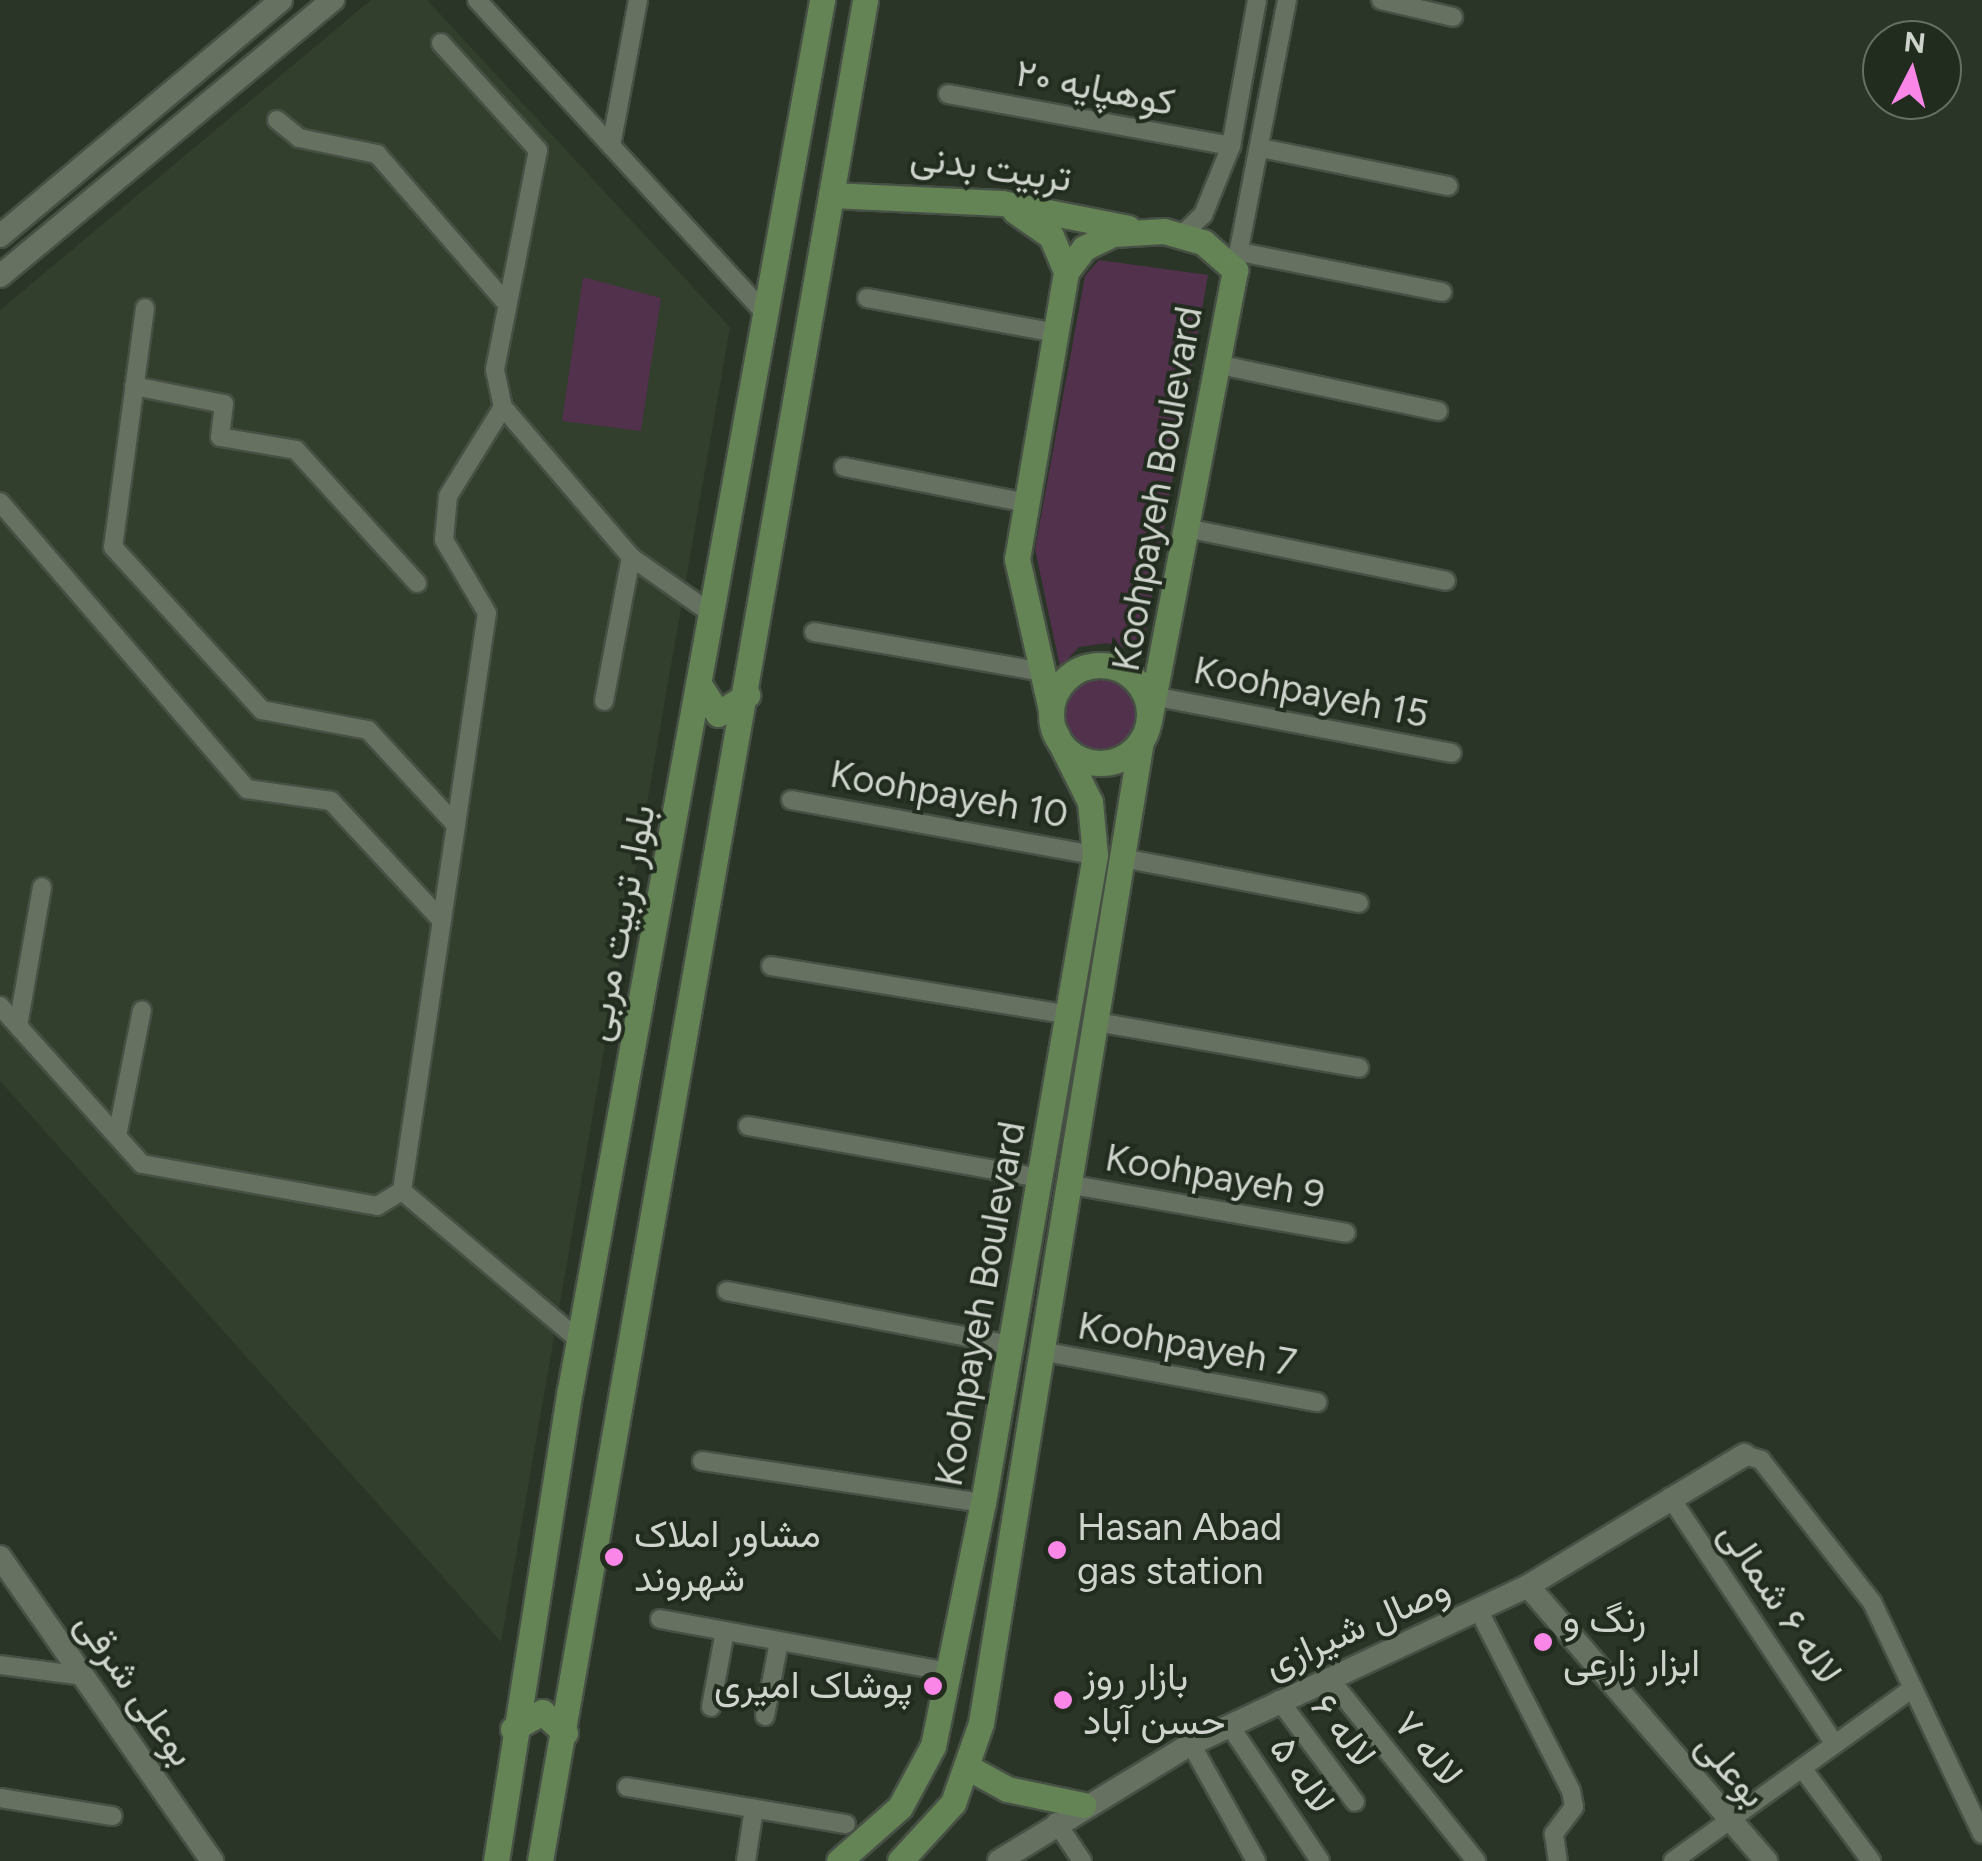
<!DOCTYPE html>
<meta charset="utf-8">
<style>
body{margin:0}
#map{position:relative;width:1982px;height:1861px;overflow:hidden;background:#2b3527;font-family:Figtree,Vazirmatn,sans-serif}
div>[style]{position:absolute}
.built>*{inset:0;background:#313f2c}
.green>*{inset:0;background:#51314b}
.round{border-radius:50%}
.roads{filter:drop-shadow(2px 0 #475044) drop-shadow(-2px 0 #475044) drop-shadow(0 2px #475044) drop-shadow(0 -2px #475044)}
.minor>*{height:18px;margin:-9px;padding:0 9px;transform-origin:9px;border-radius:9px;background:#667162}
.tertiary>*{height:22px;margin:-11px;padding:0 11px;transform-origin:11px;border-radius:11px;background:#667162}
.secondary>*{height:25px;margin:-12.5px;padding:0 12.5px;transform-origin:12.5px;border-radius:12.5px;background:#648456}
.secondary>.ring{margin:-12.5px;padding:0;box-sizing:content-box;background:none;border:25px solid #648456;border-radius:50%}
.dots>*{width:28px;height:28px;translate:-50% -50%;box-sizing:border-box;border:5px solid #212b1e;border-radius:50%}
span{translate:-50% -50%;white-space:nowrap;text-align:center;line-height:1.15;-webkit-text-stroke:8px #212b1e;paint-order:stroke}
.street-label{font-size:38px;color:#ced4cb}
.poi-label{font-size:38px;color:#ced4cb}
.left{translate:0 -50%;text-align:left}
.right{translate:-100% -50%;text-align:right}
.north{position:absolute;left:1862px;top:20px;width:100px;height:100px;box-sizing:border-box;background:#212b1e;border:2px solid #666f63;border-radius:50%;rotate:6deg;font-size:28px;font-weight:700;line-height:40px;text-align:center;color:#ced4cb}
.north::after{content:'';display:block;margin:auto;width:35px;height:45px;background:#fa87e7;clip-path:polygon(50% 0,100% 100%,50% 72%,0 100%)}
</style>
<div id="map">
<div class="built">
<i style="clip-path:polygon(371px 0,427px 0,730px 327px,501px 1642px,0 1081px,0 310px)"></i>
</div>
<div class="green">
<i style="clip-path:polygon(1099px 260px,1208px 275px,1142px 653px,1107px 643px,1079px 647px,1060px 667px,1035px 549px,1085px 276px)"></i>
<i style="clip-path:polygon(583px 277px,661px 298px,641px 431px,562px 421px)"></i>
<i class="round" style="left:1064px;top:675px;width:74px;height:74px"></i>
</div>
<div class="roads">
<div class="minor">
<i style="left:477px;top:0;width:425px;rotate:47.4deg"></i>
<i style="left:1381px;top:0;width:74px;rotate:13.3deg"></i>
<i style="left:441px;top:43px;width:144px;rotate:47.8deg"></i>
<i style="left:538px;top:150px;width:224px;rotate:101.1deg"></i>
<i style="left:495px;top:370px;width:38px;rotate:78deg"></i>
<i style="left:503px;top:407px;width:197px;rotate:49.5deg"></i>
<i style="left:631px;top:557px;width:99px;rotate:35.1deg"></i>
<i style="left:948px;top:94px;width:288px;rotate:10.4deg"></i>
<i style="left:277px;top:120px;width:28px;rotate:39deg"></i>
<i style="left:299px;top:138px;width:80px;rotate:11.6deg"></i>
<i style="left:377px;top:154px;width:197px;rotate:49.1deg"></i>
<i style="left:611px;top:146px;width:148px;rotate:-79.5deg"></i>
<i style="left:1261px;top:148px;width:191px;rotate:11.5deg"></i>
<i style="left:1183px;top:234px;width:28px;rotate:-44deg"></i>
<i style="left:1203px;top:215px;width:74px;rotate:-67.9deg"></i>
<i style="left:1231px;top:146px;width:148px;rotate:-79.9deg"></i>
<i style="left:1245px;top:253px;width:201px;rotate:11.2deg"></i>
<i style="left:1235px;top:270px;width:275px;rotate:-79.1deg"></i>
<i style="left:867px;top:298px;width:191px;rotate:10.5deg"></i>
<i style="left:145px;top:308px;width:241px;rotate:97.6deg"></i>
<i style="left:113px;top:547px;width:221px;rotate:47.6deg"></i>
<i style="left:262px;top:710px;width:108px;rotate:10.7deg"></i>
<i style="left:368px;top:730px;width:129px;rotate:47.2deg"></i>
<i style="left:456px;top:825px;width:370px;rotate:98.4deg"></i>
<i style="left:402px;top:1191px;width:233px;rotate:40.1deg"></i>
<i style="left:1221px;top:365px;width:222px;rotate:12deg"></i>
<i style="left:134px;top:386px;width:92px;rotate:11.3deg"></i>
<i style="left:224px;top:404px;width:33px;rotate:97deg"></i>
<i style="left:220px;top:437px;width:77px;rotate:9.7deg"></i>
<i style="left:296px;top:450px;width:180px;rotate:47.7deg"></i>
<i style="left:844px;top:467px;width:181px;rotate:11.1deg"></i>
<i style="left:0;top:502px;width:379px;rotate:49.3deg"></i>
<i style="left:247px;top:789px;width:85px;rotate:8.1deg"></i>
<i style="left:331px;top:801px;width:163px;rotate:47.2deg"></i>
<i style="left:1191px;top:529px;width:260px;rotate:11.5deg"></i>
<i style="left:814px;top:632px;width:226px;rotate:9.9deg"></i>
<i style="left:1158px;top:697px;width:299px;rotate:10.8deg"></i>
<i style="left:604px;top:701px;width:147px;rotate:-79.4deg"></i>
<i style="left:791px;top:800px;width:309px;rotate:10.3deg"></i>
<i style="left:456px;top:825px;width:214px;rotate:-81.7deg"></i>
<i style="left:487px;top:613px;width:85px;rotate:-120.5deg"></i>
<i style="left:444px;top:540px;width:44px;rotate:-84.8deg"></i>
<i style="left:448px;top:496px;width:105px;rotate:-58.3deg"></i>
<i style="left:1128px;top:859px;width:235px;rotate:10.8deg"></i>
<i style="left:771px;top:966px;width:303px;rotate:9.3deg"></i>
<i style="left:0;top:1006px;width:212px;rotate:48.1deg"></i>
<i style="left:142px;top:1164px;width:239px;rotate:10.1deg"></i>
<i style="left:377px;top:1206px;width:29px;rotate:-31deg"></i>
<i style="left:1102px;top:1023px;width:261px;rotate:9.9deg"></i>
<i style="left:18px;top:1026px;width:141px;rotate:-80.2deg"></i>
<i style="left:748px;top:1126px;width:298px;rotate:10.1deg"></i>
<i style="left:117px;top:1136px;width:128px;rotate:-78.8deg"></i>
<i style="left:1072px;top:1185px;width:278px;rotate:9.9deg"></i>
<i style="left:727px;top:1291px;width:288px;rotate:10.8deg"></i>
<i style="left:1046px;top:1352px;width:276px;rotate:10.5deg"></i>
<i style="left:1744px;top:1455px;width:18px;rotate:16deg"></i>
<i style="left:1761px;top:1460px;width:180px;rotate:52deg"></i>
<i style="left:1872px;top:1602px;width:257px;rotate:64.6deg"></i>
<i style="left:702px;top:1461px;width:284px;rotate:8.5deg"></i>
<i style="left:1670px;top:1497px;width:297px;rotate:56.3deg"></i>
<i style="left:1479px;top:1611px;width:202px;rotate:62.9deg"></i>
<i style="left:1571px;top:1791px;width:16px;rotate:79deg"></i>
<i style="left:1574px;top:1807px;width:34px;rotate:127deg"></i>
<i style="left:1554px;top:1834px;width:27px;rotate:82deg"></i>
<i style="left:660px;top:1619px;width:295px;rotate:10.4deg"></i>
<i style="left:0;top:1665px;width:85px;rotate:7.5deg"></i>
<i style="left:1329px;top:1678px;width:235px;rotate:51.2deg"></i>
<i style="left:1279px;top:1700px;width:127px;rotate:53.3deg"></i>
<i style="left:711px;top:1707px;width:77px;rotate:-79.6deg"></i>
<i style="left:765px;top:1716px;width:76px;rotate:-79.4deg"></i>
<i style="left:1230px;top:1726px;width:162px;rotate:56.3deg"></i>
<i style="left:1191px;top:1744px;width:134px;rotate:60.9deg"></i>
<i style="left:1802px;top:1768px;width:116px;rotate:53.4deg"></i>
<i style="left:627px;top:1787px;width:222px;rotate:9.6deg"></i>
<i style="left:0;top:1798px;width:114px;rotate:9.1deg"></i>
<i style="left:1056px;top:1822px;width:47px;rotate:56.3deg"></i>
<i style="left:746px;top:1861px;width:53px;rotate:-81.3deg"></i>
<i style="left:1673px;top:1861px;width:292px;rotate:-35.8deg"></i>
</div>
<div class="tertiary">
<i style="left:0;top:236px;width:367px;rotate:-40deg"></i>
<i style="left:0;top:276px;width:433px;rotate:-39.7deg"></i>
<i style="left:0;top:1557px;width:371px;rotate:55.1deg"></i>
<i style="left:1528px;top:1586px;width:364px;rotate:49.1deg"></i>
<i style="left:999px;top:1861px;width:225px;rotate:-31.4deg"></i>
<i style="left:1191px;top:1744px;width:372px;rotate:-25.1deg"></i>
<i style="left:1528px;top:1586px;width:253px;rotate:-31.2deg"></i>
</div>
<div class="secondary">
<i style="left:831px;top:195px;width:171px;rotate:2.7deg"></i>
<i style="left:1002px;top:203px;width:128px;rotate:11.2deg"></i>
<i style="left:1015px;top:211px;width:44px;rotate:34.8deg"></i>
<i style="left:1051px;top:236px;width:39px;rotate:67deg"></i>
<i class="ring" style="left:1051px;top:665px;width:73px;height:73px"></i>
<i style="left:700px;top:686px;width:33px;rotate:57deg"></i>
<i style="left:718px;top:714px;width:35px;rotate:-33deg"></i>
<i style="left:1051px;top:710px;width:155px;rotate:-102.7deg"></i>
<i style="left:1017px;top:559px;width:291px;rotate:-80.3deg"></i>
<i style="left:1066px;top:272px;width:30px;rotate:-53deg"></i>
<i style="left:1084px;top:248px;width:32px;rotate:-26deg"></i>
<i style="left:1113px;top:234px;width:51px;rotate:-3.4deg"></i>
<i style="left:1164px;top:231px;width:41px;rotate:15.8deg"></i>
<i style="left:1203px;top:242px;width:43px;rotate:41.2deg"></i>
<i style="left:1235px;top:270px;width:458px;rotate:100.8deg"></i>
<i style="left:513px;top:1729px;width:34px;rotate:-30deg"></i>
<i style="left:542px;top:1712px;width:31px;rotate:42deg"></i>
<i style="left:969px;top:1768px;width:43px;rotate:28.9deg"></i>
<i style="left:1007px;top:1789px;width:78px;rotate:11.9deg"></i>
<i style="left:496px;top:1861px;width:477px;rotate:-81.1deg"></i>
<i style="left:570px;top:1390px;width:1413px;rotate:-79.72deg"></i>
<i style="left:540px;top:1861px;width:1889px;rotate:-80.09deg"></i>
<i style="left:839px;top:1861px;width:81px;rotate:-41.5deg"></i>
<i style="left:900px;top:1807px;width:69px;rotate:-61.6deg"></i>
<i style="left:933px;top:1746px;width:248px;rotate:-78.4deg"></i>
<i style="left:983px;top:1503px;width:658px;rotate:-80.19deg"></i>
<i style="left:1095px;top:855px;width:53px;rotate:-95.4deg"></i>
<i style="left:1090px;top:802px;width:78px;rotate:-116.6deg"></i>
<i style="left:900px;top:1861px;width:79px;rotate:-47.6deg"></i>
<i style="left:953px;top:1803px;width:85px;rotate:-70.7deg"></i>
<i style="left:981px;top:1723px;width:995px;rotate:-80.75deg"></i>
</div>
</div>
<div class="dots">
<i style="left:1057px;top:1550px;background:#fa87e7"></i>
<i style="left:614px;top:1557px;background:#fa87e7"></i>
<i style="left:1543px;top:1642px;background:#fa87e7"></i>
<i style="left:933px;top:1686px;background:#fa87e7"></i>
<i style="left:1063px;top:1700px;background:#fa87e7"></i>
</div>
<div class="street-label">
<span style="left:1095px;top:88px;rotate:11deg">کوهپایه ۲۰</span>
<span style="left:991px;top:168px;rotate:8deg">تربیت بدنی</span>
<span style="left:1158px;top:489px;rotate:-80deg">Koohpayeh Boulevard</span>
<span style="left:1311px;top:693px;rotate:11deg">Koohpayeh 15</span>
<span style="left:949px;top:795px;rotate:10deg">Koohpayeh 10</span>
<span style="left:620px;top:923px;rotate:-79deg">بلوار تربیت مربی</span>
<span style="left:1215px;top:1177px;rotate:10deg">Koohpayeh 9</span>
<span style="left:981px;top:1304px;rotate:-80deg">Koohpayeh Boulevard</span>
<span style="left:1187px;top:1345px;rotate:10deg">Koohpayeh 7</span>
<span style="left:1780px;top:1603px;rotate:56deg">لاله ۶ شمالی</span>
<span style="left:1357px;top:1627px;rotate:-24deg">وصال شیرازی</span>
<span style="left:135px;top:1689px;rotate:55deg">بوعلی شرقی</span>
<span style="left:1343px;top:1731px;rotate:53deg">لاله ۶</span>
<span style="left:1428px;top:1749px;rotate:51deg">لاله ۷</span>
<span style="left:1731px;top:1770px;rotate:49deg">بوعلی</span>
<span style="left:1302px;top:1775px;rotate:56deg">لاله ۵</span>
</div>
<div class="poi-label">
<span class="left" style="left:1077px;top:1550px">Hasan Abad<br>gas station</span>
<span class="left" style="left:634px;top:1557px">مشاور املاک<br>شهروند</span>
<span class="left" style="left:1563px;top:1642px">رنگ و<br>ابزار زارعی</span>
<span class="left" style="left:1083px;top:1700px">بازار روز<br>حسن آباد</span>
<span class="right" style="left:913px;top:1686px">پوشاک امیری</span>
</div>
<div class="north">N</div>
</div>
